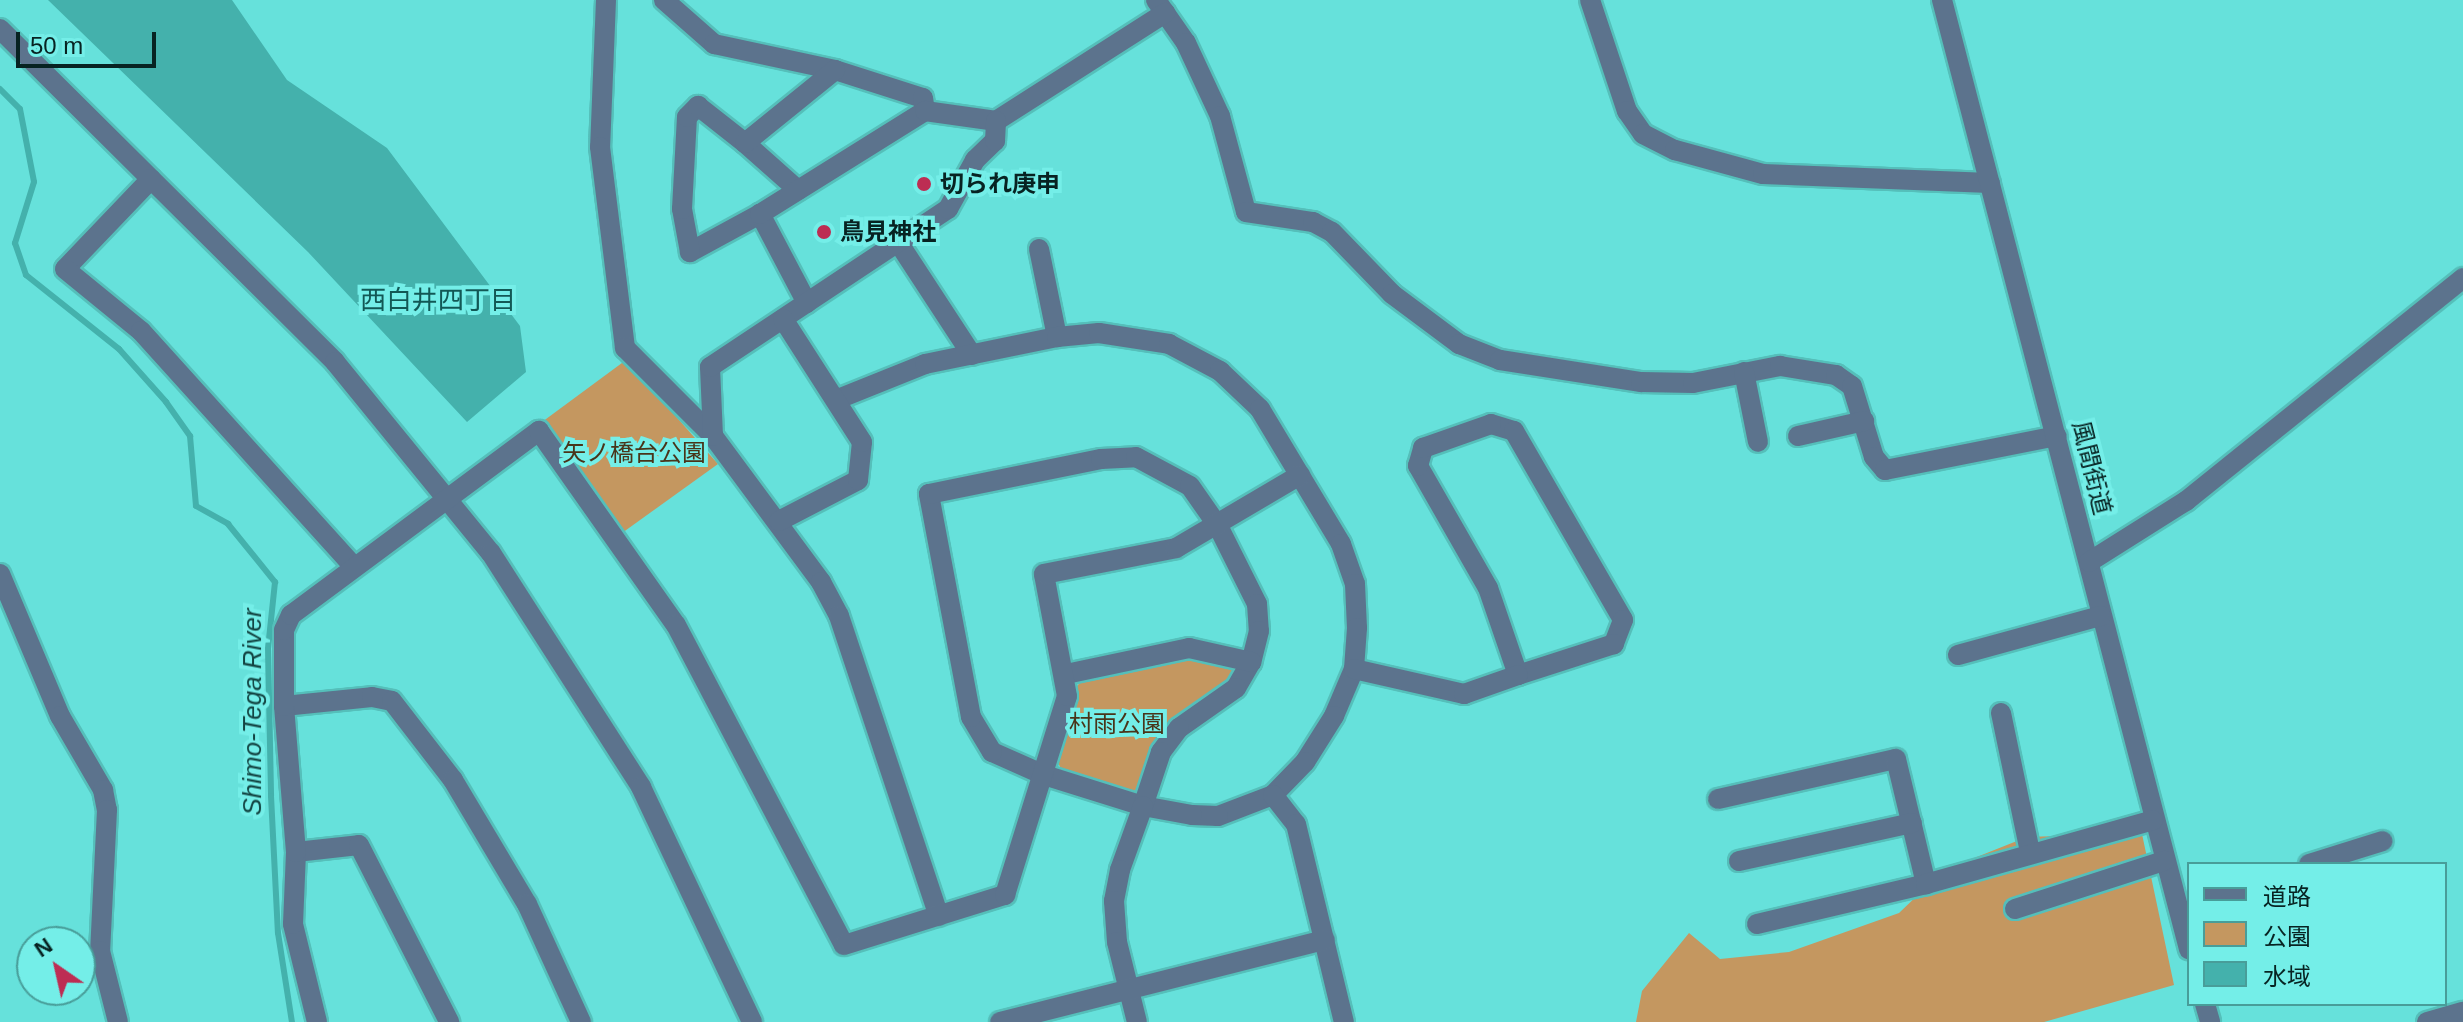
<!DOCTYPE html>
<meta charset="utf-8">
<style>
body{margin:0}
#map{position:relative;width:2463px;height:1022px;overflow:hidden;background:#66e1db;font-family:Arial,"Noto Sans JP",sans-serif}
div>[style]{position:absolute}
.green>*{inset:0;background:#c49760}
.water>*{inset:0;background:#44b1ac}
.stream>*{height:6px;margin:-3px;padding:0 3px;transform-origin:3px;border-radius:3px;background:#44b1ac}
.roads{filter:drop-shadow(2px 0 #55bfba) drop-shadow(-2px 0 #55bfba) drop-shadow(0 2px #55bfba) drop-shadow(0 -2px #55bfba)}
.minor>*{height:20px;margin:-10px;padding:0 10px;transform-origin:10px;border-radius:10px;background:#5c738d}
.dots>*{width:22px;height:22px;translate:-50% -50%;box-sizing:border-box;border:4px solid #74eee8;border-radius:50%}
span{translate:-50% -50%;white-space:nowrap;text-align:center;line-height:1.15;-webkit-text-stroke:8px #74eee8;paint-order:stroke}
.poi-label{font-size:24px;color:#072322;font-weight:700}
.left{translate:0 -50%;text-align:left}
.park-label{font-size:24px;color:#493419}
.street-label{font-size:24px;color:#072322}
.neighbourhood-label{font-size:26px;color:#125855}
.water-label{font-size:26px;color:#134442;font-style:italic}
.legend{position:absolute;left:2187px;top:862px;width:260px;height:144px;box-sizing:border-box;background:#74eee8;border:2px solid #489d99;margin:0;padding:10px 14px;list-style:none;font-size:24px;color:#072322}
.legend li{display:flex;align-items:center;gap:16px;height:40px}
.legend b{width:40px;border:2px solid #489d99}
.north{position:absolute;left:16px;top:926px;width:80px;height:80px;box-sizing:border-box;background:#74eee8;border:2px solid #489d99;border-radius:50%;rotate:326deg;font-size:22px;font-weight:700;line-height:32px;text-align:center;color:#072322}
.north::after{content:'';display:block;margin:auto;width:28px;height:36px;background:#bd2d53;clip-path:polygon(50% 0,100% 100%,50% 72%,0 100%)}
.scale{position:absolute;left:16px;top:32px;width:140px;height:36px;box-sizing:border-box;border:4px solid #072322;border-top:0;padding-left:10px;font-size:24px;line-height:28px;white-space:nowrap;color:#072322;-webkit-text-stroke:6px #74eee8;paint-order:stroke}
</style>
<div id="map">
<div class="green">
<i style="clip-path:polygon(626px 360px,718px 464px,622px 533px,542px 422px)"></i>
<i style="clip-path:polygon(1185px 657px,1230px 665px,1236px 682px,1171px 732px,1141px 786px,1130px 794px,1065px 776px,1057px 761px,1073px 691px,1083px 679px)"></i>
<i style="clip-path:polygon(2142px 834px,2174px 985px,2044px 1022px,1636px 1022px,1642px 991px,1689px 933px,1720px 959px,1789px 952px,1899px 913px,1944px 870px,2027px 837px)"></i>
</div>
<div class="water">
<i style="clip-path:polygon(48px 0,232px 0,287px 80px,387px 148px,520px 326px,526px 372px,467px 422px,308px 252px)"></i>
</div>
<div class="stream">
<i style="left:0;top:89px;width:28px;rotate:45deg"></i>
<i style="left:20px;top:109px;width:74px;rotate:79.1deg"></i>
<i style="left:34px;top:182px;width:64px;rotate:107.3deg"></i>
<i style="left:15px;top:243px;width:34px;rotate:71deg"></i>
<i style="left:26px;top:275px;width:119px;rotate:38.5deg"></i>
<i style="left:119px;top:349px;width:71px;rotate:48.4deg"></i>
<i style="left:166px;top:402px;width:42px;rotate:54.8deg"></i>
<i style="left:190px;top:436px;width:70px;rotate:85.1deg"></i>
<i style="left:196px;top:506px;width:37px;rotate:29deg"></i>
<i style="left:228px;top:524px;width:75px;rotate:51deg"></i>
<i style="left:275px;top:582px;width:67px;rotate:96deg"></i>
<i style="left:268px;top:649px;width:147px;rotate:88.8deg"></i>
<i style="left:271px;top:796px;width:137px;rotate:87.1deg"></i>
<i style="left:278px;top:933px;width:90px;rotate:81.1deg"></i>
</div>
<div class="roads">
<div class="minor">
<i style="left:606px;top:0;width:147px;rotate:92.3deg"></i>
<i style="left:600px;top:147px;width:203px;rotate:82.9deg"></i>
<i style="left:625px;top:348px;width:124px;rotate:45deg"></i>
<i style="left:713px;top:436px;width:182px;rotate:53.5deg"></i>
<i style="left:821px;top:582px;width:38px;rotate:62deg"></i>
<i style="left:839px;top:616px;width:316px;rotate:71.6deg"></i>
<i style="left:664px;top:0;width:67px;rotate:41.3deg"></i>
<i style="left:714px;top:44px;width:124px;rotate:12.1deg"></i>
<i style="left:835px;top:70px;width:92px;rotate:17.7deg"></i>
<i style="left:923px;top:98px;width:13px;rotate:81deg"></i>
<i style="left:1156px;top:0;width:52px;rotate:55.1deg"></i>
<i style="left:1186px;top:43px;width:81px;rotate:65deg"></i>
<i style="left:1220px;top:116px;width:99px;rotate:74.8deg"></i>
<i style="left:1246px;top:212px;width:68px;rotate:8.5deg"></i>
<i style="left:1313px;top:222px;width:21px;rotate:28deg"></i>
<i style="left:1332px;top:232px;width:86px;rotate:45.9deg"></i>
<i style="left:1392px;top:294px;width:84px;rotate:36.7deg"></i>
<i style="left:1459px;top:344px;width:44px;rotate:21.3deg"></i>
<i style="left:1500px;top:360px;width:143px;rotate:8.9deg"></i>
<i style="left:1641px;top:382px;width:52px;rotate:1.1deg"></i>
<i style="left:1693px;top:383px;width:89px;rotate:-11.1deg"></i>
<i style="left:1780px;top:366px;width:57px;rotate:9.1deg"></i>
<i style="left:1836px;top:375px;width:19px;rotate:35deg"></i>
<i style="left:1852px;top:386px;width:74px;rotate:72.8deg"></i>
<i style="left:1874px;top:457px;width:17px;rotate:50deg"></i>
<i style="left:1885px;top:470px;width:175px;rotate:-11.2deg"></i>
<i style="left:1590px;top:0;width:117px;rotate:71.6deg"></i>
<i style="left:1627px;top:111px;width:28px;rotate:55deg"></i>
<i style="left:1643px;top:134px;width:36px;rotate:27deg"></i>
<i style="left:1675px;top:150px;width:91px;rotate:15.3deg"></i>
<i style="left:1763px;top:174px;width:227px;rotate:2.3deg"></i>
<i style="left:1942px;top:0;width:981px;rotate:75.41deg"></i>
<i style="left:0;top:29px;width:472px;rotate:44.8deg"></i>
<i style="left:335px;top:362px;width:247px;rotate:50.8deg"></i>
<i style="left:491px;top:553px;width:278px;rotate:57.3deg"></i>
<i style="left:641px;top:787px;width:260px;rotate:64.7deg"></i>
<i style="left:745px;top:143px;width:71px;rotate:41.6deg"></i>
<i style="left:151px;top:179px;width:124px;rotate:133.7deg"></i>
<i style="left:65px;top:269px;width:98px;rotate:39.2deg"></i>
<i style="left:141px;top:331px;width:316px;rotate:47.9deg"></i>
<i style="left:760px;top:214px;width:80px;rotate:151.5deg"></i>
<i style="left:690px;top:252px;width:44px;rotate:-100.5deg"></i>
<i style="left:682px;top:209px;width:92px;rotate:-86.9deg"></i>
<i style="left:687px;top:117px;width:16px;rotate:-45deg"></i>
<i style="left:698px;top:106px;width:60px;rotate:38.2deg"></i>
<i style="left:745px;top:143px;width:116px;rotate:-39deg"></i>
<i style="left:898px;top:242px;width:135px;rotate:56.8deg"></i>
<i style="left:1039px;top:249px;width:90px;rotate:78.4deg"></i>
<i style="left:807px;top:303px;width:101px;rotate:-117.8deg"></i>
<i style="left:760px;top:214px;width:195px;rotate:-32deg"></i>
<i style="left:925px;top:111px;width:72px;rotate:8deg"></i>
<i style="left:996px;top:121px;width:201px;rotate:-32.6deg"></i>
<i style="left:1744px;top:372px;width:71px;rotate:78.7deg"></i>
<i style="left:838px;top:399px;width:94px;rotate:-21.9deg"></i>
<i style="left:925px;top:364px;width:135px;rotate:-11.6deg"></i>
<i style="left:1057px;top:337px;width:42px;rotate:-5.4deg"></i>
<i style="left:1099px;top:333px;width:71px;rotate:8.9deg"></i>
<i style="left:1169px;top:344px;width:58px;rotate:27.9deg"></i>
<i style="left:1220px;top:371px;width:55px;rotate:43.5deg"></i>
<i style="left:1260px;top:409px;width:157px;rotate:59deg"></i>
<i style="left:1341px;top:544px;width:42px;rotate:70.7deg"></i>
<i style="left:1355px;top:584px;width:44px;rotate:87.4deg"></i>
<i style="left:1357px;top:628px;width:41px;rotate:94.2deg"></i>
<i style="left:1354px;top:669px;width:51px;rotate:113.1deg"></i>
<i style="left:1334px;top:716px;width:54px;rotate:122.2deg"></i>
<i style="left:1305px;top:762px;width:46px;rotate:134.1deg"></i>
<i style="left:1273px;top:795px;width:59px;rotate:159.1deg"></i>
<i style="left:1218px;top:816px;width:26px;rotate:-178deg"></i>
<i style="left:1192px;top:815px;width:50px;rotate:-169.6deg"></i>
<i style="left:1143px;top:806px;width:104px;rotate:-162.6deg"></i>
<i style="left:1044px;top:775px;width:57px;rotate:-156.1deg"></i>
<i style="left:992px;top:752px;width:41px;rotate:-121deg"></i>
<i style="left:971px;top:717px;width:227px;rotate:-100.7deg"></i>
<i style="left:929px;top:494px;width:176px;rotate:-11.5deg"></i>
<i style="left:1101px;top:459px;width:35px;rotate:-3deg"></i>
<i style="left:1136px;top:457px;width:61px;rotate:28.2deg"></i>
<i style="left:1190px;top:486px;width:49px;rotate:55deg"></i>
<i style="left:1218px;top:526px;width:87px;rotate:63.4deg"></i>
<i style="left:1257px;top:604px;width:27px;rotate:86deg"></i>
<i style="left:1259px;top:631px;width:32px;rotate:104deg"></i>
<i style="left:1251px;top:662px;width:30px;rotate:120deg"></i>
<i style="left:1236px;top:688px;width:70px;rotate:144.9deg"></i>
<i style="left:1179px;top:728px;width:30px;rotate:127deg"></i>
<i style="left:1161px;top:752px;width:57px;rotate:108.4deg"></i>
<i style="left:1143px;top:806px;width:68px;rotate:109.8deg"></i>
<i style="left:1120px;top:870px;width:32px;rotate:101deg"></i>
<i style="left:1114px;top:901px;width:41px;rotate:85.8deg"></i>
<i style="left:1117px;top:942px;width:82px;rotate:76deg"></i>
<i style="left:1491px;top:424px;width:24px;rotate:17deg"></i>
<i style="left:1514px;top:431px;width:218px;rotate:60deg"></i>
<i style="left:1623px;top:620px;width:26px;rotate:111deg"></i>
<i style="left:1614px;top:644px;width:101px;rotate:162.1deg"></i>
<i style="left:1518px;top:675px;width:92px;rotate:-109deg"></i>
<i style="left:1488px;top:588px;width:141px;rotate:-119.8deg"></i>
<i style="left:1418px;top:466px;width:19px;rotate:-74deg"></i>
<i style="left:1423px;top:448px;width:72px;rotate:-19.4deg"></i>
<i style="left:713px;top:436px;width:69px;rotate:-92.5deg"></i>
<i style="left:710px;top:367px;width:286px;rotate:-33.6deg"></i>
<i style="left:948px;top:209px;width:56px;rotate:-61.1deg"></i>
<i style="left:975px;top:160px;width:28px;rotate:-44deg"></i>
<i style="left:995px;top:141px;width:20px;rotate:-87deg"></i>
<i style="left:1798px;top:436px;width:68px;rotate:-12.8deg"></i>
<i style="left:779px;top:521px;width:89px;rotate:-27.4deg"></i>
<i style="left:858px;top:480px;width:38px;rotate:-84deg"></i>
<i style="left:862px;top:442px;width:146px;rotate:-122.7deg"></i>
<i style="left:2089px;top:562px;width:115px;rotate:-32.2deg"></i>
<i style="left:2186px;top:501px;width:356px;rotate:-38.8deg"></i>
<i style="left:0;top:574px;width:154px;rotate:67.1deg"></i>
<i style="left:60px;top:716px;width:86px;rotate:59.8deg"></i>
<i style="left:103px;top:790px;width:20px;rotate:79deg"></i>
<i style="left:107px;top:810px;width:141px;rotate:92.8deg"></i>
<i style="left:100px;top:951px;width:73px;rotate:75.8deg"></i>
<i style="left:1958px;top:655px;width:148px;rotate:-15.3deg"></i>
<i style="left:1354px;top:669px;width:113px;rotate:12.8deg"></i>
<i style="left:1464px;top:694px;width:57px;rotate:-19.4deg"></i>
<i style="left:1066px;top:674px;width:126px;rotate:-11.9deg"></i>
<i style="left:1189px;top:648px;width:64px;rotate:12.7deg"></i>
<i style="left:284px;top:706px;width:88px;rotate:-5.8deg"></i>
<i style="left:372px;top:697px;width:20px;rotate:11deg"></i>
<i style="left:392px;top:701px;width:100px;rotate:52.3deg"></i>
<i style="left:453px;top:780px;width:144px;rotate:59.2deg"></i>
<i style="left:527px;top:904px;width:130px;rotate:65.4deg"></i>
<i style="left:2001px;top:713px;width:142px;rotate:78.2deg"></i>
<i style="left:1273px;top:795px;width:37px;rotate:52deg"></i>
<i style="left:1296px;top:824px;width:204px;rotate:76.4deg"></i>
<i style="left:1718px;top:799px;width:182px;rotate:-12.7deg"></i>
<i style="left:1896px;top:759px;width:129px;rotate:76.5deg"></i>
<i style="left:296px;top:852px;width:63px;rotate:-6.3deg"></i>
<i style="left:359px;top:845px;width:199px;rotate:63deg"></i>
<i style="left:1739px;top:861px;width:177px;rotate:-12.4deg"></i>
<i style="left:2309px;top:864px;width:77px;rotate:-17.3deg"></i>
<i style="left:2015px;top:909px;width:157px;rotate:-17.9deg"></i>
<i style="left:1757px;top:924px;width:174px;rotate:-13.3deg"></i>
<i style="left:1926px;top:884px;width:236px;rotate:-15.7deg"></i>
<i style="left:2205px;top:1004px;width:19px;rotate:74deg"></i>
<i style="left:317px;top:1022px;width:101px;rotate:-103.8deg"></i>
<i style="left:293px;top:924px;width:72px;rotate:-87.6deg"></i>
<i style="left:296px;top:852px;width:146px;rotate:-94.7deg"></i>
<i style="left:284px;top:706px;width:76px;rotate:-90deg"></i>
<i style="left:284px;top:630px;width:17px;rotate:-65deg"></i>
<i style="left:291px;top:615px;width:309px;rotate:-36.6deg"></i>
<i style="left:539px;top:431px;width:237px;rotate:54.8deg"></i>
<i style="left:676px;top:625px;width:361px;rotate:62.3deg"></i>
<i style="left:844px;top:945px;width:169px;rotate:-17.3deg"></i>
<i style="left:1005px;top:895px;width:208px;rotate:-72.7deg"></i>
<i style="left:1067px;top:696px;width:124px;rotate:-100.7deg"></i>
<i style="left:1044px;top:574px;width:135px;rotate:-11.1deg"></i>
<i style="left:1176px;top:548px;width:144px;rotate:-30.5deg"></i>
<i style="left:1000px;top:1022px;width:335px;rotate:-14.2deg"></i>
<i style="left:2427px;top:1022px;width:37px;rotate:-16deg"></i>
</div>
</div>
<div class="dots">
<i style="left:924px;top:184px;background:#bd2d53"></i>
<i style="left:824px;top:232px;background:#bd2d53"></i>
</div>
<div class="poi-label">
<span class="left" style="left:940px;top:184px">切られ庚申</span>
<span class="left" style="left:840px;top:232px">鳥見神社</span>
</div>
<div class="park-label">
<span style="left:634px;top:453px">矢ノ橋台公園</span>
<span style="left:1117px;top:724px">村雨公園</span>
</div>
<div class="street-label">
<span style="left:2092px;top:468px;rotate:76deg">風間街道</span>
</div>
<div class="neighbourhood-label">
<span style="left:438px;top:301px">西白井四丁目</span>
</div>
<div class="water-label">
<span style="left:253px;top:712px;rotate:-90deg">Shimo-Tega River</span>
</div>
<ul class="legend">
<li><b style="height:10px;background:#5c738d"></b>道路</li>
<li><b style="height:22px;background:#c49760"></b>公園</li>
<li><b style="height:22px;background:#44b1ac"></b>水域</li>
</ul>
<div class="north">N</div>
<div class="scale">50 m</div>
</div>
